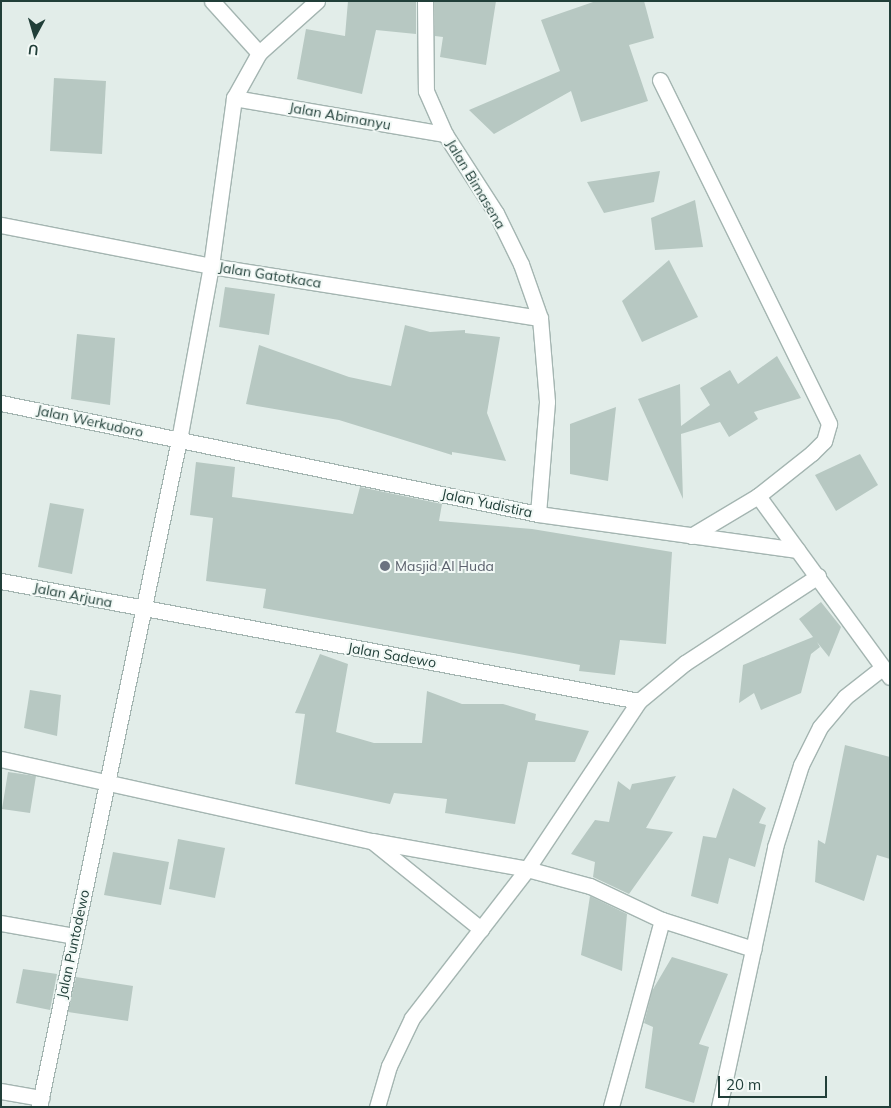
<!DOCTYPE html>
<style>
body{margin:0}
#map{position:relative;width:891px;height:1108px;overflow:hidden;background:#e2ede9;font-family:Mulish,sans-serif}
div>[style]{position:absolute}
.building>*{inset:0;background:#b7c8c2}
.roads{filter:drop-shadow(1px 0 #a4b5b1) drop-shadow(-1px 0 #a4b5b1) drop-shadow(0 1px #a4b5b1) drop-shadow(0 -1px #a4b5b1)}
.minor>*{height:15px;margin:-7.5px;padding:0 7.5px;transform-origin:7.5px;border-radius:7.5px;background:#fff}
.dots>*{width:14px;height:14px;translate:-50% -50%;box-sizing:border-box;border:2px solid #f2f9f6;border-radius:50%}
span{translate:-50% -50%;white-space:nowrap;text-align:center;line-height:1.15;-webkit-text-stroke:4px #f2f9f6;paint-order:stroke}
.street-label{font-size:14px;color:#213f39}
.worship-label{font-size:14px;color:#5b616d}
.left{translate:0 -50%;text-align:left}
.frame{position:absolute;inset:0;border:2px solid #213f39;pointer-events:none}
.north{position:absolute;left:10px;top:10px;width:50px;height:50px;-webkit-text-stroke:4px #f2f9f6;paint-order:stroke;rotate:186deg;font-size:14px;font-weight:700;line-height:20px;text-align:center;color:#213f39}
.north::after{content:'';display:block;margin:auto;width:18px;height:22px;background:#213f39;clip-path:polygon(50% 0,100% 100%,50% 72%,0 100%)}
.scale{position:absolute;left:718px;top:1076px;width:109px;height:22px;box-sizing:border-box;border:2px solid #213f39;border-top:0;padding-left:6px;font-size:15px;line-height:18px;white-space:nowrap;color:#213f39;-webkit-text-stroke:4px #f2f9f6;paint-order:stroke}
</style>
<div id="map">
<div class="building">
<i style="clip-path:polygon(348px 1px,416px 1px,416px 34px,376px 30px,362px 94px,297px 79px,306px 29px,345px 36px)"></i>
<i style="clip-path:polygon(434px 1px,496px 1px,486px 65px,440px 57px,443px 37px,435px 36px)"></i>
<i style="clip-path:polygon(596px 1px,644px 1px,654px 38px,629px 45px,648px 101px,581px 122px,571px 91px,494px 134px,469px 110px,560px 71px,541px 20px)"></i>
<i style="clip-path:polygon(54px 78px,106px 81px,102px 154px,50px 151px)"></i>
<i style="clip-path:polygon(660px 171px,654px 202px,604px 213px,587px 182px)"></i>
<i style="clip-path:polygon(695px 200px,703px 247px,655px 250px,651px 218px)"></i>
<i style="clip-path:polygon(669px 260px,698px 317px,642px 342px,622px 301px)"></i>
<i style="clip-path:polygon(225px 287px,275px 294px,269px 335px,219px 327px)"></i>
<i style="clip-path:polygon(405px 325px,430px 332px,465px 330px,465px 333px,500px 337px,487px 413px,506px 461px,452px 452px,452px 455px,339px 420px,246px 404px,259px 345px,349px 377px,391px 386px)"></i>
<i style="clip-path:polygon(77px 334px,115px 338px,110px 405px,71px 399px)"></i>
<i style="clip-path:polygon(777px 356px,801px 398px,754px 412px,758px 419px,729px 437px,720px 422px,681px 434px,683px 499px,638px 399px,680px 384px,681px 426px,710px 405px,700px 388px,730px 370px,738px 384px)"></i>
<i style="clip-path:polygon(616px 407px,608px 481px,570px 474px,570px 424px)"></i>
<i style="clip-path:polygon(860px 454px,878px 485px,836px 511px,815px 475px)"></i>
<i style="clip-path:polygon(196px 462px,235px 467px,232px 497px,353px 514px,360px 487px,442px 504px,439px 521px,532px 529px,672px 552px,666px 644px,620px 640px,615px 675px,579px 671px,580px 665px,263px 608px,266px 589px,206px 581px,213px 518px,190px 515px)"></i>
<i style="clip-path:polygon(50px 503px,84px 509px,72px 574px,38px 567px)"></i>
<i style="clip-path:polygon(821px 602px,841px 627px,829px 657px,817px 642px,820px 647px,811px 654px,801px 693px,761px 710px,754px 693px,739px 703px,743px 665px,813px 637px,799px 619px)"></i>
<i style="clip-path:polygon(320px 654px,348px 664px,336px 732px,374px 743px,422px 743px,427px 691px,462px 704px,503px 704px,536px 714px,535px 720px,589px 731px,575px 762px,528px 762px,515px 824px,445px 813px,447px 799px,394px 793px,390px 804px,295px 784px,305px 714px,295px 713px)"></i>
<i style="clip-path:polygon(30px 690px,61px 695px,57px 736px,24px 728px)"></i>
<i style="clip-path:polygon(845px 745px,890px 757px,890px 859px,877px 855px,864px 901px,815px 882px,818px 840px,825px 844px)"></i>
<i style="clip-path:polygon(8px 772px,36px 776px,30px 813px,2px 809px)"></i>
<i style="clip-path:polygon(676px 776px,646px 828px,673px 832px,629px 894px,593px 877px,595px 862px,571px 854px,595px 820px,609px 822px,618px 781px,630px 790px,632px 784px)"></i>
<i style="clip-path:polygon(733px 788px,766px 808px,759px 823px,766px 825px,755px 867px,729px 858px,718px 904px,691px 896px,703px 836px,716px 838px)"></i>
<i style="clip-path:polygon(178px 839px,225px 848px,215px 898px,169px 889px)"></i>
<i style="clip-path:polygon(113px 852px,169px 862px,161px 905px,104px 895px)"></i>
<i style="clip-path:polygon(590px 896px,627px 914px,622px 971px,581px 955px)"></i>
<i style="clip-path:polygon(672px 957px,728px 974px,699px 1044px,709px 1047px,694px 1103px,645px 1088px,653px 1027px,644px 1023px,652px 991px)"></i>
<i style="clip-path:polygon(23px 969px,57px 974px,50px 1010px,16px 1003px)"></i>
<i style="clip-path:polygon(76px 977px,133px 986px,128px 1021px,68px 1012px)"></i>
</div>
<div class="roads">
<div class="minor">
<i style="left:212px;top:1px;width:70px;rotate:47.9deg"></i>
<i style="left:425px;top:1px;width:90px;rotate:89.4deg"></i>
<i style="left:426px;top:91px;width:47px;rotate:66.2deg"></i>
<i style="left:445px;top:134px;width:94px;rotate:57.2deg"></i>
<i style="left:496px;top:213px;width:57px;rotate:63.9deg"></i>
<i style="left:521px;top:264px;width:57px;rotate:70.6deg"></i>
<i style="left:540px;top:318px;width:84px;rotate:85.2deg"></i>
<i style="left:547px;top:402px;width:112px;rotate:94.6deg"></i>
<i style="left:660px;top:80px;width:383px;rotate:63.8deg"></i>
<i style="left:829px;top:424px;width:18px;rotate:106deg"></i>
<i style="left:824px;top:441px;width:17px;rotate:135deg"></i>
<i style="left:812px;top:453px;width:69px;rotate:141.5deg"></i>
<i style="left:758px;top:496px;width:224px;rotate:53.9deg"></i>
<i style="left:234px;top:98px;width:214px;rotate:9.7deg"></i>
<i style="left:1px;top:225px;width:214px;rotate:11deg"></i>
<i style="left:211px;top:266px;width:333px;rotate:9deg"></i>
<i style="left:1px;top:403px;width:548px;rotate:11.68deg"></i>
<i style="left:538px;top:514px;width:262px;rotate:7.9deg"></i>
<i style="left:691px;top:536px;width:78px;rotate:-30.8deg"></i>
<i style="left:1px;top:581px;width:649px;rotate:10.65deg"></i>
<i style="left:1px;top:759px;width:380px;rotate:12.5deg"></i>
<i style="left:372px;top:841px;width:158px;rotate:10.2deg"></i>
<i style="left:527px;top:869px;width:65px;rotate:15.1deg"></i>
<i style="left:590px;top:886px;width:80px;rotate:25.3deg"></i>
<i style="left:662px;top:920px;width:194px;rotate:105.3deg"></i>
<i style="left:373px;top:842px;width:139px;rotate:38.9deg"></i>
<i style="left:662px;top:920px;width:96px;rotate:17.7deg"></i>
<i style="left:1px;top:923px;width:75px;rotate:10deg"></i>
<i style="left:1px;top:1091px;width:41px;rotate:9.9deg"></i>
<i style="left:39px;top:1107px;width:682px;rotate:-78.15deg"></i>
<i style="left:179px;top:440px;width:177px;rotate:-79.6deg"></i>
<i style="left:211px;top:266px;width:170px;rotate:-82.2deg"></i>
<i style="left:234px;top:98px;width:51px;rotate:-60.9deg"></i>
<i style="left:259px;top:53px;width:78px;rotate:-41.9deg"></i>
<i style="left:377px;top:1107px;width:43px;rotate:-73.7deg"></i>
<i style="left:389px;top:1066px;width:53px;rotate:-64.4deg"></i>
<i style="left:412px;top:1018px;width:188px;rotate:-52.3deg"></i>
<i style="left:527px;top:869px;width:202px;rotate:-56.3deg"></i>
<i style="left:639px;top:701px;width:60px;rotate:-39.6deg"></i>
<i style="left:685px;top:663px;width:159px;rotate:-33.2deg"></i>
<i style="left:719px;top:1107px;width:266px;rotate:-77.8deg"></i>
<i style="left:775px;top:847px;width:86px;rotate:-72.4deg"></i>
<i style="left:801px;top:765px;width:42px;rotate:-63.4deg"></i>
<i style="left:820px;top:727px;width:39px;rotate:-50deg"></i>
<i style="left:845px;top:697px;width:47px;rotate:-38.1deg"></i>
</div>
</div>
<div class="dots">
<i style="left:385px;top:566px;background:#6b7280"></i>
</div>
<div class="street-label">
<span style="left:340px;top:116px;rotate:10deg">Jalan Abimanyu</span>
<span style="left:476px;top:184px;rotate:59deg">Jalan Bimasena</span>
<span style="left:270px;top:275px;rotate:9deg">Jalan Gatotkaca</span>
<span style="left:90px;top:421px;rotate:12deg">Jalan Werkudoro</span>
<span style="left:487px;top:503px;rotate:12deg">Jalan Yudistira</span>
<span style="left:73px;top:595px;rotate:11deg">Jalan Arjuna</span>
<span style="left:392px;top:655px;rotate:10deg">Jalan Sadewo</span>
<span style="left:73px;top:944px;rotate:-78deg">Jalan Puntodewo</span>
</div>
<div class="worship-label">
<span class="left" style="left:395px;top:566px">Masjid Al Huda</span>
</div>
<div class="frame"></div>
<div class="north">U</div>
<div class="scale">20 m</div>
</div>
